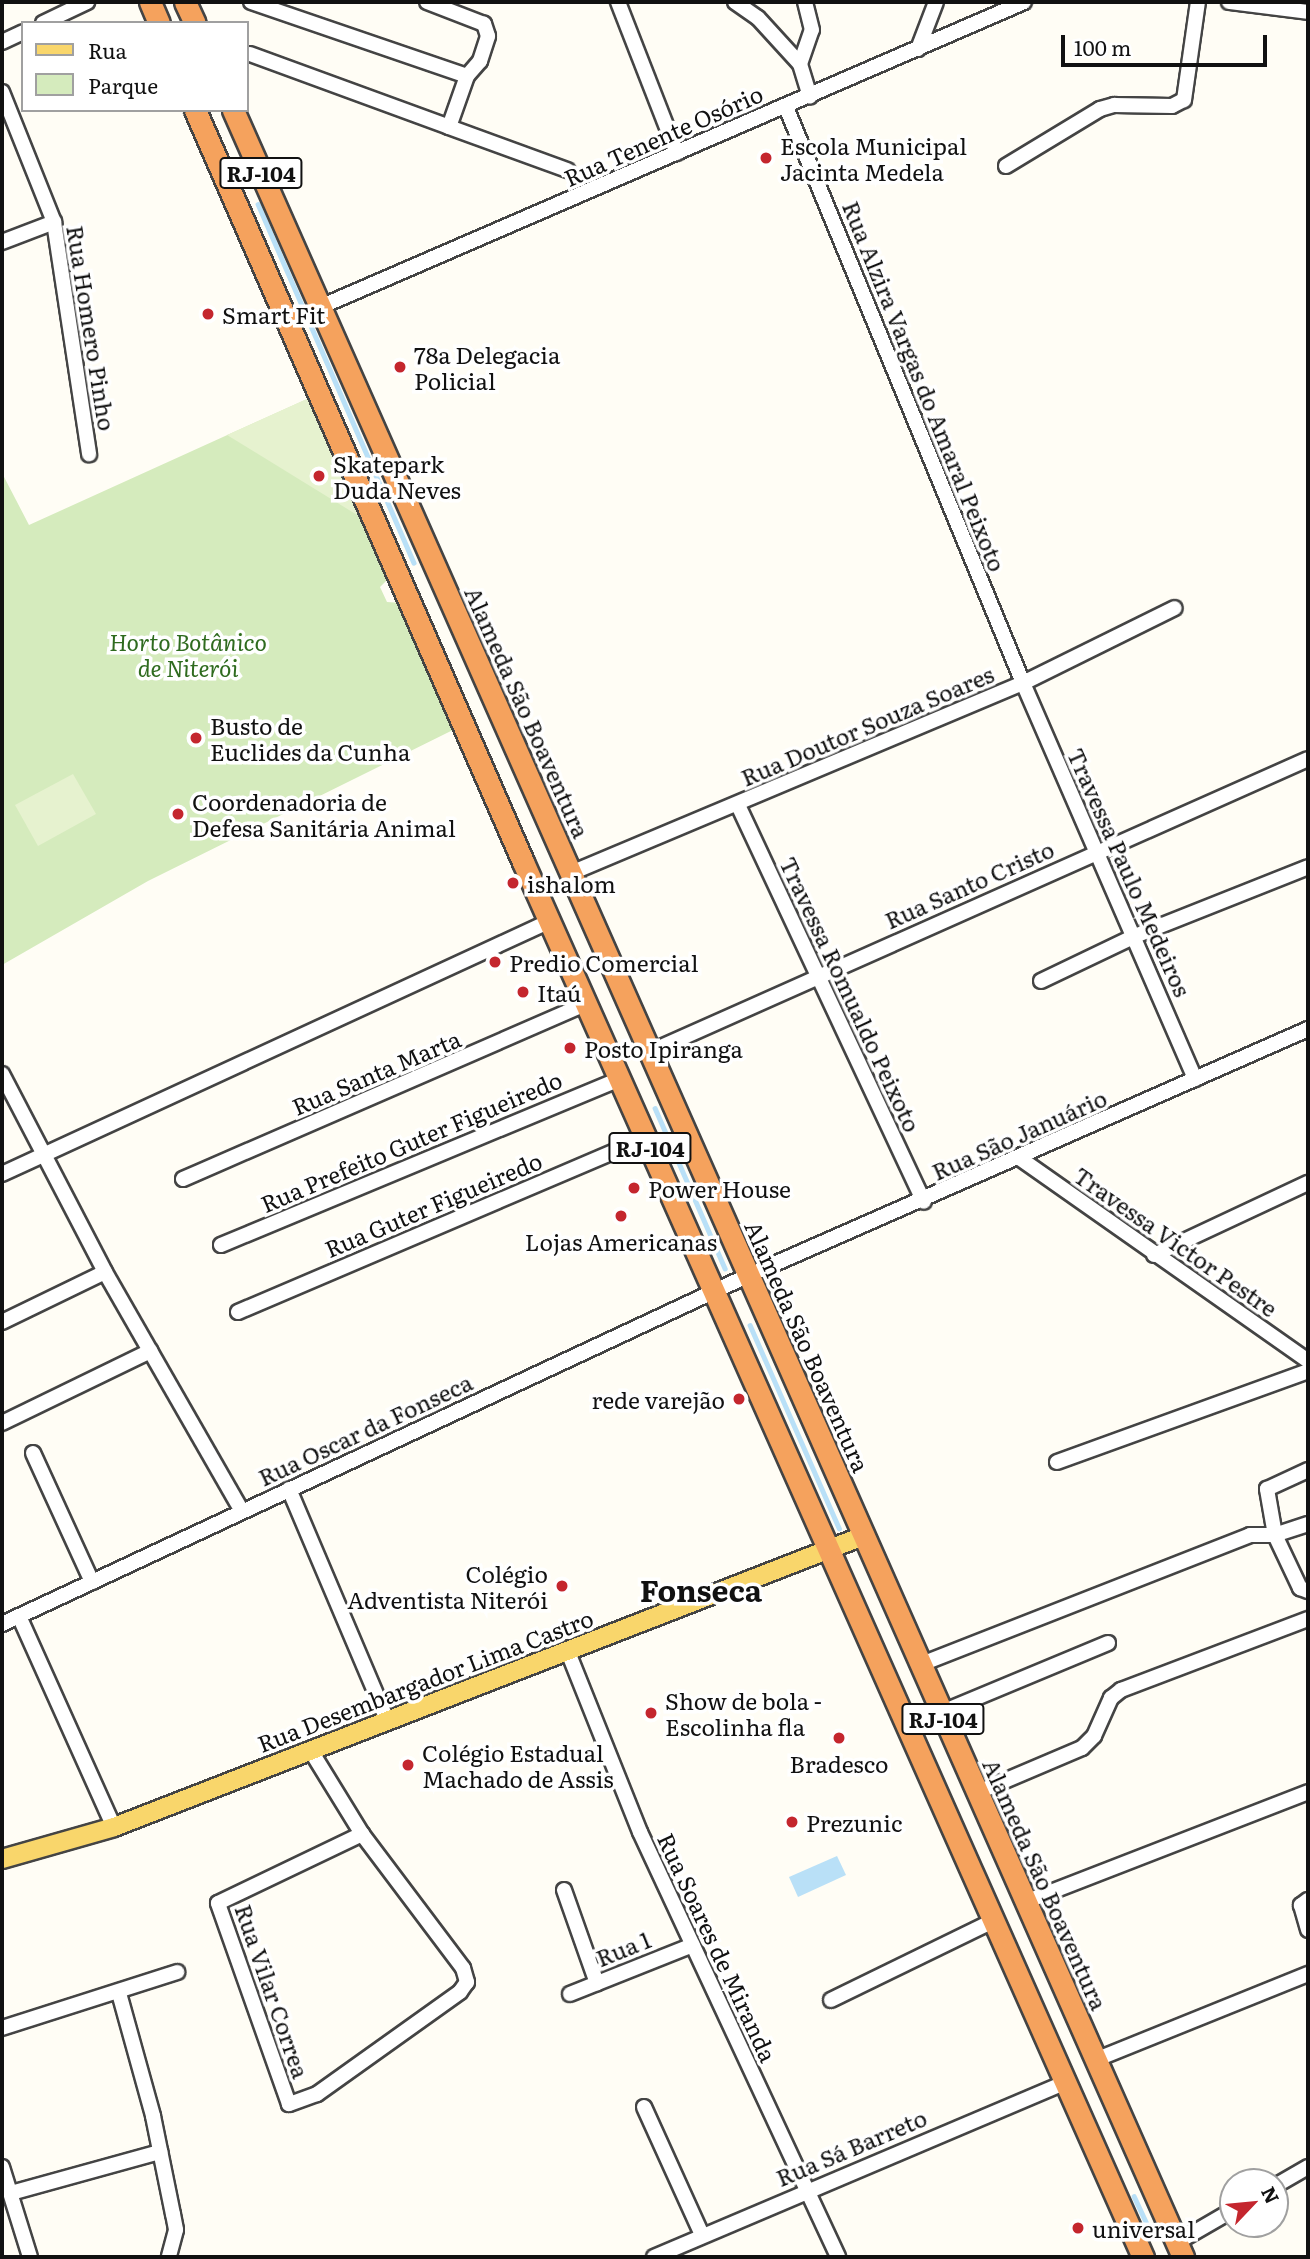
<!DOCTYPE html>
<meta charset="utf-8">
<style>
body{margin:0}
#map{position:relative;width:1310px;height:2259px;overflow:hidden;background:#fffdf5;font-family:Literata,serif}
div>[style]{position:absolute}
.green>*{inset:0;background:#d5ebbd}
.pitch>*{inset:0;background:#e6f2cf}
.water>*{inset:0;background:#b9e0f7}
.stream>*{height:4.5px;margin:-2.25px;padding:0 2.25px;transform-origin:2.25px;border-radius:2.25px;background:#b9e0f7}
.roads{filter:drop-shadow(2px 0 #444) drop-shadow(-2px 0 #444) drop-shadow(0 2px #444) drop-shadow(0 -2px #444)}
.minor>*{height:14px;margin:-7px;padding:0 7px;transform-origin:7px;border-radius:7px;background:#fff}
.major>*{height:18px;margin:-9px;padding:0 9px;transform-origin:9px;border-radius:9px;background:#f9d66b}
.highway>*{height:21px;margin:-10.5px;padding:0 10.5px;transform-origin:10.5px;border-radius:10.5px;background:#f5a25d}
.dots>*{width:19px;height:19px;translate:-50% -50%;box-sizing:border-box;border:4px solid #fff;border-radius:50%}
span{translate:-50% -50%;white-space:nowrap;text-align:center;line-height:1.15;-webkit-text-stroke:7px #fff;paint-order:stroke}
.shield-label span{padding:2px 5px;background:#fff;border:2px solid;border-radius:5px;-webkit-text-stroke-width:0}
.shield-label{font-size:21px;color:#111;font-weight:700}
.street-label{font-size:23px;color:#111}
.poi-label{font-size:23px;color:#111}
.left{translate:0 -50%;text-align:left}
.right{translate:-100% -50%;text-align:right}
.park-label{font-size:23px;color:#2f6b1f;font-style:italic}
.district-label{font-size:30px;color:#111;font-weight:700}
.frame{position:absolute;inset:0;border:4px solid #111;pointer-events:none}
.legend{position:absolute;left:21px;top:21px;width:228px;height:91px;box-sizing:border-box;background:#fff;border:2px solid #a0a0a0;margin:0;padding:9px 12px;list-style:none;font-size:21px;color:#111}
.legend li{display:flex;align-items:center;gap:14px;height:35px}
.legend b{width:35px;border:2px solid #a0a0a0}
.north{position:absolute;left:1219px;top:2168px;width:70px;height:70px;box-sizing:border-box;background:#fff;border:2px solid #a0a0a0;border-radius:50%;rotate:64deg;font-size:19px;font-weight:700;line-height:28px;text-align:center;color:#111}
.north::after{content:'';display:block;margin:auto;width:24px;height:32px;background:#c4262e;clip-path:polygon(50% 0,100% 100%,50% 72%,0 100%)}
.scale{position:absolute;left:1061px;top:35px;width:206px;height:32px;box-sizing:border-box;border:4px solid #111;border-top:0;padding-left:9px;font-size:21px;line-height:24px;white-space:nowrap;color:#111;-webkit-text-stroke:5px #fff;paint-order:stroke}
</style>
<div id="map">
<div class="green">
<i style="clip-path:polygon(307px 399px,390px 577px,380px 587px,387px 602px,402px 603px,457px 728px,148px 881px,2px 965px,2px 473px,29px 525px)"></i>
</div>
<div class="pitch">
<i style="clip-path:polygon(307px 399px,362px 518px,227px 435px)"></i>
<i style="clip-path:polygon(73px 774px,96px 814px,38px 846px,15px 805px)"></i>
</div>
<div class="water">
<i style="clip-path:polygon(837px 1856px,846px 1875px,798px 1897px,789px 1877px)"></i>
</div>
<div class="stream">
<i style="left:258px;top:204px;width:391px;rotate:66.5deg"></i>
<i style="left:655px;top:1108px;width:175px;rotate:66.4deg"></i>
<i style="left:750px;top:1325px;width:222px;rotate:66.3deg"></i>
<i style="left:1134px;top:2196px;width:38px;rotate:65deg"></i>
</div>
<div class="roads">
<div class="minor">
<i style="left:251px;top:2px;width:228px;rotate:18.9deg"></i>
<i style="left:467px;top:76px;width:20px;rotate:-49deg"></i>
<i style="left:480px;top:61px;width:26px;rotate:-72deg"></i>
<i style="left:488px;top:36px;width:13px;rotate:-108deg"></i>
<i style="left:484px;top:24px;width:61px;rotate:-158.9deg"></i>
<i style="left:618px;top:2px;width:162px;rotate:68.7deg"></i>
<i style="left:735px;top:2px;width:28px;rotate:35deg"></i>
<i style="left:758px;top:18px;width:62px;rotate:47.6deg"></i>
<i style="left:800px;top:64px;width:34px;rotate:73deg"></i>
<i style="left:1229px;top:2px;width:80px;rotate:7.2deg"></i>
<i style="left:43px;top:23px;width:49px;rotate:-25.5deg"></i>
<i style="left:2px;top:42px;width:23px;rotate:-25deg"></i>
<i style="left:918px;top:49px;width:50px;rotate:-69deg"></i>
<i style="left:250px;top:54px;width:212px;rotate:20.1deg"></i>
<i style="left:449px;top:127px;width:54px;rotate:-70.6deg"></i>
<i style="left:800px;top:64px;width:36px;rotate:-71deg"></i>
<i style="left:812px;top:30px;width:29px;rotate:-104deg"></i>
<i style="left:2px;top:92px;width:140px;rotate:68.2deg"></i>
<i style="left:54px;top:222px;width:235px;rotate:81.4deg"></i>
<i style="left:786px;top:107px;width:623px;rotate:67.63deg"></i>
<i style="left:1023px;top:683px;width:432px;rotate:66.5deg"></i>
<i style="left:449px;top:127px;width:126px;rotate:20deg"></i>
<i style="left:1006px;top:166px;width:110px;rotate:-31.2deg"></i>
<i style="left:1100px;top:109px;width:15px;rotate:-16deg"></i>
<i style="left:1114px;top:105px;width:58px;rotate:1deg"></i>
<i style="left:1172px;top:106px;width:13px;rotate:-27deg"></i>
<i style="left:1184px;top:100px;width:99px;rotate:-81.9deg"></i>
<i style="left:2px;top:242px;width:56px;rotate:-21deg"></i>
<i style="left:320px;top:307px;width:767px;rotate:-23.42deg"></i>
<i style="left:738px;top:805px;width:438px;rotate:64.9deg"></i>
<i style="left:571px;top:873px;width:490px;rotate:-22.8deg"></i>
<i style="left:1023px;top:683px;width:169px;rotate:-26.3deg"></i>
<i style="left:1041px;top:981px;width:104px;rotate:-25.6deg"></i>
<i style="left:1135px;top:936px;width:186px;rotate:-21.7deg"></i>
<i style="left:650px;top:1052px;width:720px;rotate:-24deg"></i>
<i style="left:2px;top:1074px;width:223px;rotate:62.5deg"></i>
<i style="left:105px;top:1272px;width:275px;rotate:60.2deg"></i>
<i style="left:1018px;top:1157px;width:355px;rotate:35.1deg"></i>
<i style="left:2px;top:1174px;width:604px;rotate:-24.78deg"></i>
<i style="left:183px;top:1179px;width:439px;rotate:-23.5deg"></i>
<i style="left:221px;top:1245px;width:432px;rotate:-22.6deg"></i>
<i style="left:1154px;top:1255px;width:170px;rotate:-25.1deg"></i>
<i style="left:238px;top:1312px;width:444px;rotate:-23.1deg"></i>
<i style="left:2px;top:1322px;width:114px;rotate:-25.9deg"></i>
<i style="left:2px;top:1423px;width:165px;rotate:-25.9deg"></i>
<i style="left:33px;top:1453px;width:142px;rotate:65.4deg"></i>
<i style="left:1057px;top:1462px;width:267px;rotate:-19.9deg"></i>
<i style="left:289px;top:1489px;width:251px;rotate:67deg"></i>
<i style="left:1308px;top:1524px;width:35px;rotate:162deg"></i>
<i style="left:1275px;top:1535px;width:59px;rotate:64.7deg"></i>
<i style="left:1300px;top:1588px;width:9px;rotate:21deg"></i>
<i style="left:19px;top:1616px;width:231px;rotate:65.8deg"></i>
<i style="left:2px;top:1624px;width:822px;rotate:-25.04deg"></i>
<i style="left:747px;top:1276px;width:613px;rotate:-23.76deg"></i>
<i style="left:568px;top:1652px;width:194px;rotate:68.2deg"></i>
<i style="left:640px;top:1832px;width:469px;rotate:65deg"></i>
<i style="left:919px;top:1665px;width:356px;rotate:-21.4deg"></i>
<i style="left:1250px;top:1535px;width:25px"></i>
<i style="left:1275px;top:1535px;width:47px;rotate:-99.9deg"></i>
<i style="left:1267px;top:1489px;width:45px;rotate:-24.9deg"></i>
<i style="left:940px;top:1713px;width:182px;rotate:-22.6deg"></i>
<i style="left:311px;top:1751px;width:97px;rotate:58.4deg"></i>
<i style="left:362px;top:1834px;width:168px;rotate:53deg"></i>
<i style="left:463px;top:1968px;width:15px;rotate:74deg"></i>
<i style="left:467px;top:1982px;width:12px;rotate:125deg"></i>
<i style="left:460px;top:1992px;width:176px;rotate:144.5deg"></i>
<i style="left:317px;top:2094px;width:30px;rotate:160deg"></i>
<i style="left:289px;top:2104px;width:213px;rotate:-109.5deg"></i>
<i style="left:218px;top:1903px;width:160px;rotate:-25.6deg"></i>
<i style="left:976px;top:1793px;width:115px;rotate:-23deg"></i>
<i style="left:1082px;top:1748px;width:17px;rotate:-45deg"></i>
<i style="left:1094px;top:1736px;width:42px;rotate:-65.9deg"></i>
<i style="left:1111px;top:1698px;width:13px;rotate:-39deg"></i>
<i style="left:1121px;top:1690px;width:200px;rotate:-20.8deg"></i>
<i style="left:564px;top:1890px;width:99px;rotate:70.5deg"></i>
<i style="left:1308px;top:1900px;width:9px;rotate:144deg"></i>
<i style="left:1301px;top:1905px;width:26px;rotate:74deg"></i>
<i style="left:1025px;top:1902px;width:304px;rotate:-21.2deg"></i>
<i style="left:119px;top:1993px;width:128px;rotate:74.5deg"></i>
<i style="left:153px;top:2116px;width:100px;rotate:78.5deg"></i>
<i style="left:173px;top:2214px;width:16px;rotate:79deg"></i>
<i style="left:176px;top:2230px;width:28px;rotate:105deg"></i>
<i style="left:570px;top:1994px;width:132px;rotate:-21.7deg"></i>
<i style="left:831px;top:2000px;width:182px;rotate:-26deg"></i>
<i style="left:2px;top:2028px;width:184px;rotate:-17.7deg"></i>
<i style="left:1095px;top:2060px;width:230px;rotate:-22deg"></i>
<i style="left:644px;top:2107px;width:141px;rotate:65.6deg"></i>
<i style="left:2px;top:2167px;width:94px;rotate:72.7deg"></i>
<i style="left:1275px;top:2186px;width:38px;rotate:-30deg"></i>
<i style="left:11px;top:2193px;width:155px;rotate:-15.4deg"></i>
<i style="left:1176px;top:2243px;width:66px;rotate:-30.1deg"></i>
<i style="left:654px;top:2257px;width:449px;rotate:-23deg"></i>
</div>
<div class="major">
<i style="left:2px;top:1859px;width:116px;rotate:-15.9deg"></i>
<i style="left:114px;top:1827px;width:804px;rotate:-21.23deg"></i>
</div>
<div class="highway">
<i style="left:150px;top:2px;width:23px;rotate:67deg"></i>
<i style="left:185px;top:2px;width:23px;rotate:65deg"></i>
<i style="left:195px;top:110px;width:820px;rotate:66.43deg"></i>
<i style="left:523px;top:862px;width:1527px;rotate:66.04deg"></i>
<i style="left:233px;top:110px;width:2348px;rotate:66.13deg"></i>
</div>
</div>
<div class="dots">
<i style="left:766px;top:158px;background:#c4262e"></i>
<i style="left:208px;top:314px;background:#c4262e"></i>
<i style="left:400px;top:367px;background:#c4262e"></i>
<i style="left:319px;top:476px;background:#c4262e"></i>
<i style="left:196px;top:738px;background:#c4262e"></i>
<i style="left:178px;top:814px;background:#c4262e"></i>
<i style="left:513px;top:883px;background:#c4262e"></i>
<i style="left:495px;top:962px;background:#c4262e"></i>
<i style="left:523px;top:992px;background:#c4262e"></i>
<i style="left:570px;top:1048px;background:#c4262e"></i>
<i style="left:634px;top:1188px;background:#c4262e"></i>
<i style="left:621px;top:1216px;background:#c4262e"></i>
<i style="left:739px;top:1399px;background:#c4262e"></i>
<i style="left:562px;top:1586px;background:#c4262e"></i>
<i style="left:651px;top:1713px;background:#c4262e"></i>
<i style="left:839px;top:1738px;background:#c4262e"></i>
<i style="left:408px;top:1765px;background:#c4262e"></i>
<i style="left:792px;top:1822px;background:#c4262e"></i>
<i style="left:1078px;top:2228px;background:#c4262e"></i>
</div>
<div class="shield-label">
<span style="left:261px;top:173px">RJ-104</span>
<span style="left:650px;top:1148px">RJ-104</span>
<span style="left:943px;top:1719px">RJ-104</span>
</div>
<div class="street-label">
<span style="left:663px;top:135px;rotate:-24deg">Rua Tenente Osório</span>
<span style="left:92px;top:328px;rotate:81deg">Rua Homero Pinho</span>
<span style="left:925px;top:386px;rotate:68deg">Rua Alzira Vargas do Amaral Peixoto</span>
<span style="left:528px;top:712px;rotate:66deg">Alameda São Boaventura</span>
<span style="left:867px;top:725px;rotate:-23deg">Rua Doutor Souza Soares</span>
<span style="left:1130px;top:872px;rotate:66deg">Travessa Paulo Medeiros</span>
<span style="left:969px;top:884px;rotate:-24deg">Rua Santo Cristo</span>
<span style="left:851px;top:994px;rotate:65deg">Travessa Romualdo Peixoto</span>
<span style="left:376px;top:1072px;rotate:-23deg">Rua Santa Marta</span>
<span style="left:1019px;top:1134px;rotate:-24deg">Rua São Januário</span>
<span style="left:411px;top:1141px;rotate:-23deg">Rua Prefeito Guter Figueiredo</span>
<span style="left:433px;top:1204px;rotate:-23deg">Rua Guter Figueiredo</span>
<span style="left:1176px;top:1241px;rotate:35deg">Travessa Victor Pestre</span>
<span style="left:808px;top:1346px;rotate:66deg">Alameda São Boaventura</span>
<span style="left:365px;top:1429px;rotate:-25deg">Rua Oscar da Fonseca</span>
<span style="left:425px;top:1680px;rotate:-21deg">Rua Desembargador Lima Castro</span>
<span style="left:1046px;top:1884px;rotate:66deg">Alameda São Boaventura</span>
<span style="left:718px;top:1947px;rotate:65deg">Rua Soares de Miranda</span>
<span style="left:623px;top:1948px;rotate:-22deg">Rua 1</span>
<span style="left:273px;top:1991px;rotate:71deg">Rua Vilar Correa</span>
<span style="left:851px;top:2147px;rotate:-23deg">Rua Sá Barreto</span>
</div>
<div class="poi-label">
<span class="left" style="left:780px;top:158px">Escola Municipal<br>Jacinta Medela</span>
<span class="left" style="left:222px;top:314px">Smart Fit</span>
<span class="left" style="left:414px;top:367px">78a Delegacia<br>Policial</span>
<span class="left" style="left:333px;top:476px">Skatepark<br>Duda Neves</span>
<span class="left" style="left:210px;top:738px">Busto de<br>Euclides da Cunha</span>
<span class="left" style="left:192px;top:814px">Coordenadoria de<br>Defesa Sanitária Animal</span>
<span class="left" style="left:527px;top:883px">ishalom</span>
<span class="left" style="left:509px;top:962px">Predio Comercial</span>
<span class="left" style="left:537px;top:992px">Itaú</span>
<span class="left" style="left:584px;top:1048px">Posto Ipiranga</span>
<span class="left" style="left:648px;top:1188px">Power House</span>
<span style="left:621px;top:1241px">Lojas Americanas</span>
<span class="right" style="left:725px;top:1399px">rede varejão</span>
<span class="right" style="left:548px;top:1586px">Colégio<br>Adventista Niterói</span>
<span class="left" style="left:665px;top:1713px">Show de bola -<br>Escolinha fla</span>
<span class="left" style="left:422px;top:1765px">Colégio Estadual<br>Machado de Assis</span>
<span style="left:839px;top:1763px">Bradesco</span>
<span class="left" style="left:806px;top:1822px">Prezunic</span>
<span class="left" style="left:1092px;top:2228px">universal</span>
</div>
<div class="park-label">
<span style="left:188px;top:654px">Horto Botânico<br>de Niterói</span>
</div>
<div class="district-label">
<span style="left:701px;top:1589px">Fonseca</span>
</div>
<div class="frame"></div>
<ul class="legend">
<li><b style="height:9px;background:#f9d66b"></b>Rua</li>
<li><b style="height:19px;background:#d5ebbd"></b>Parque</li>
</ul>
<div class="north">N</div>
<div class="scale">100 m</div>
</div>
